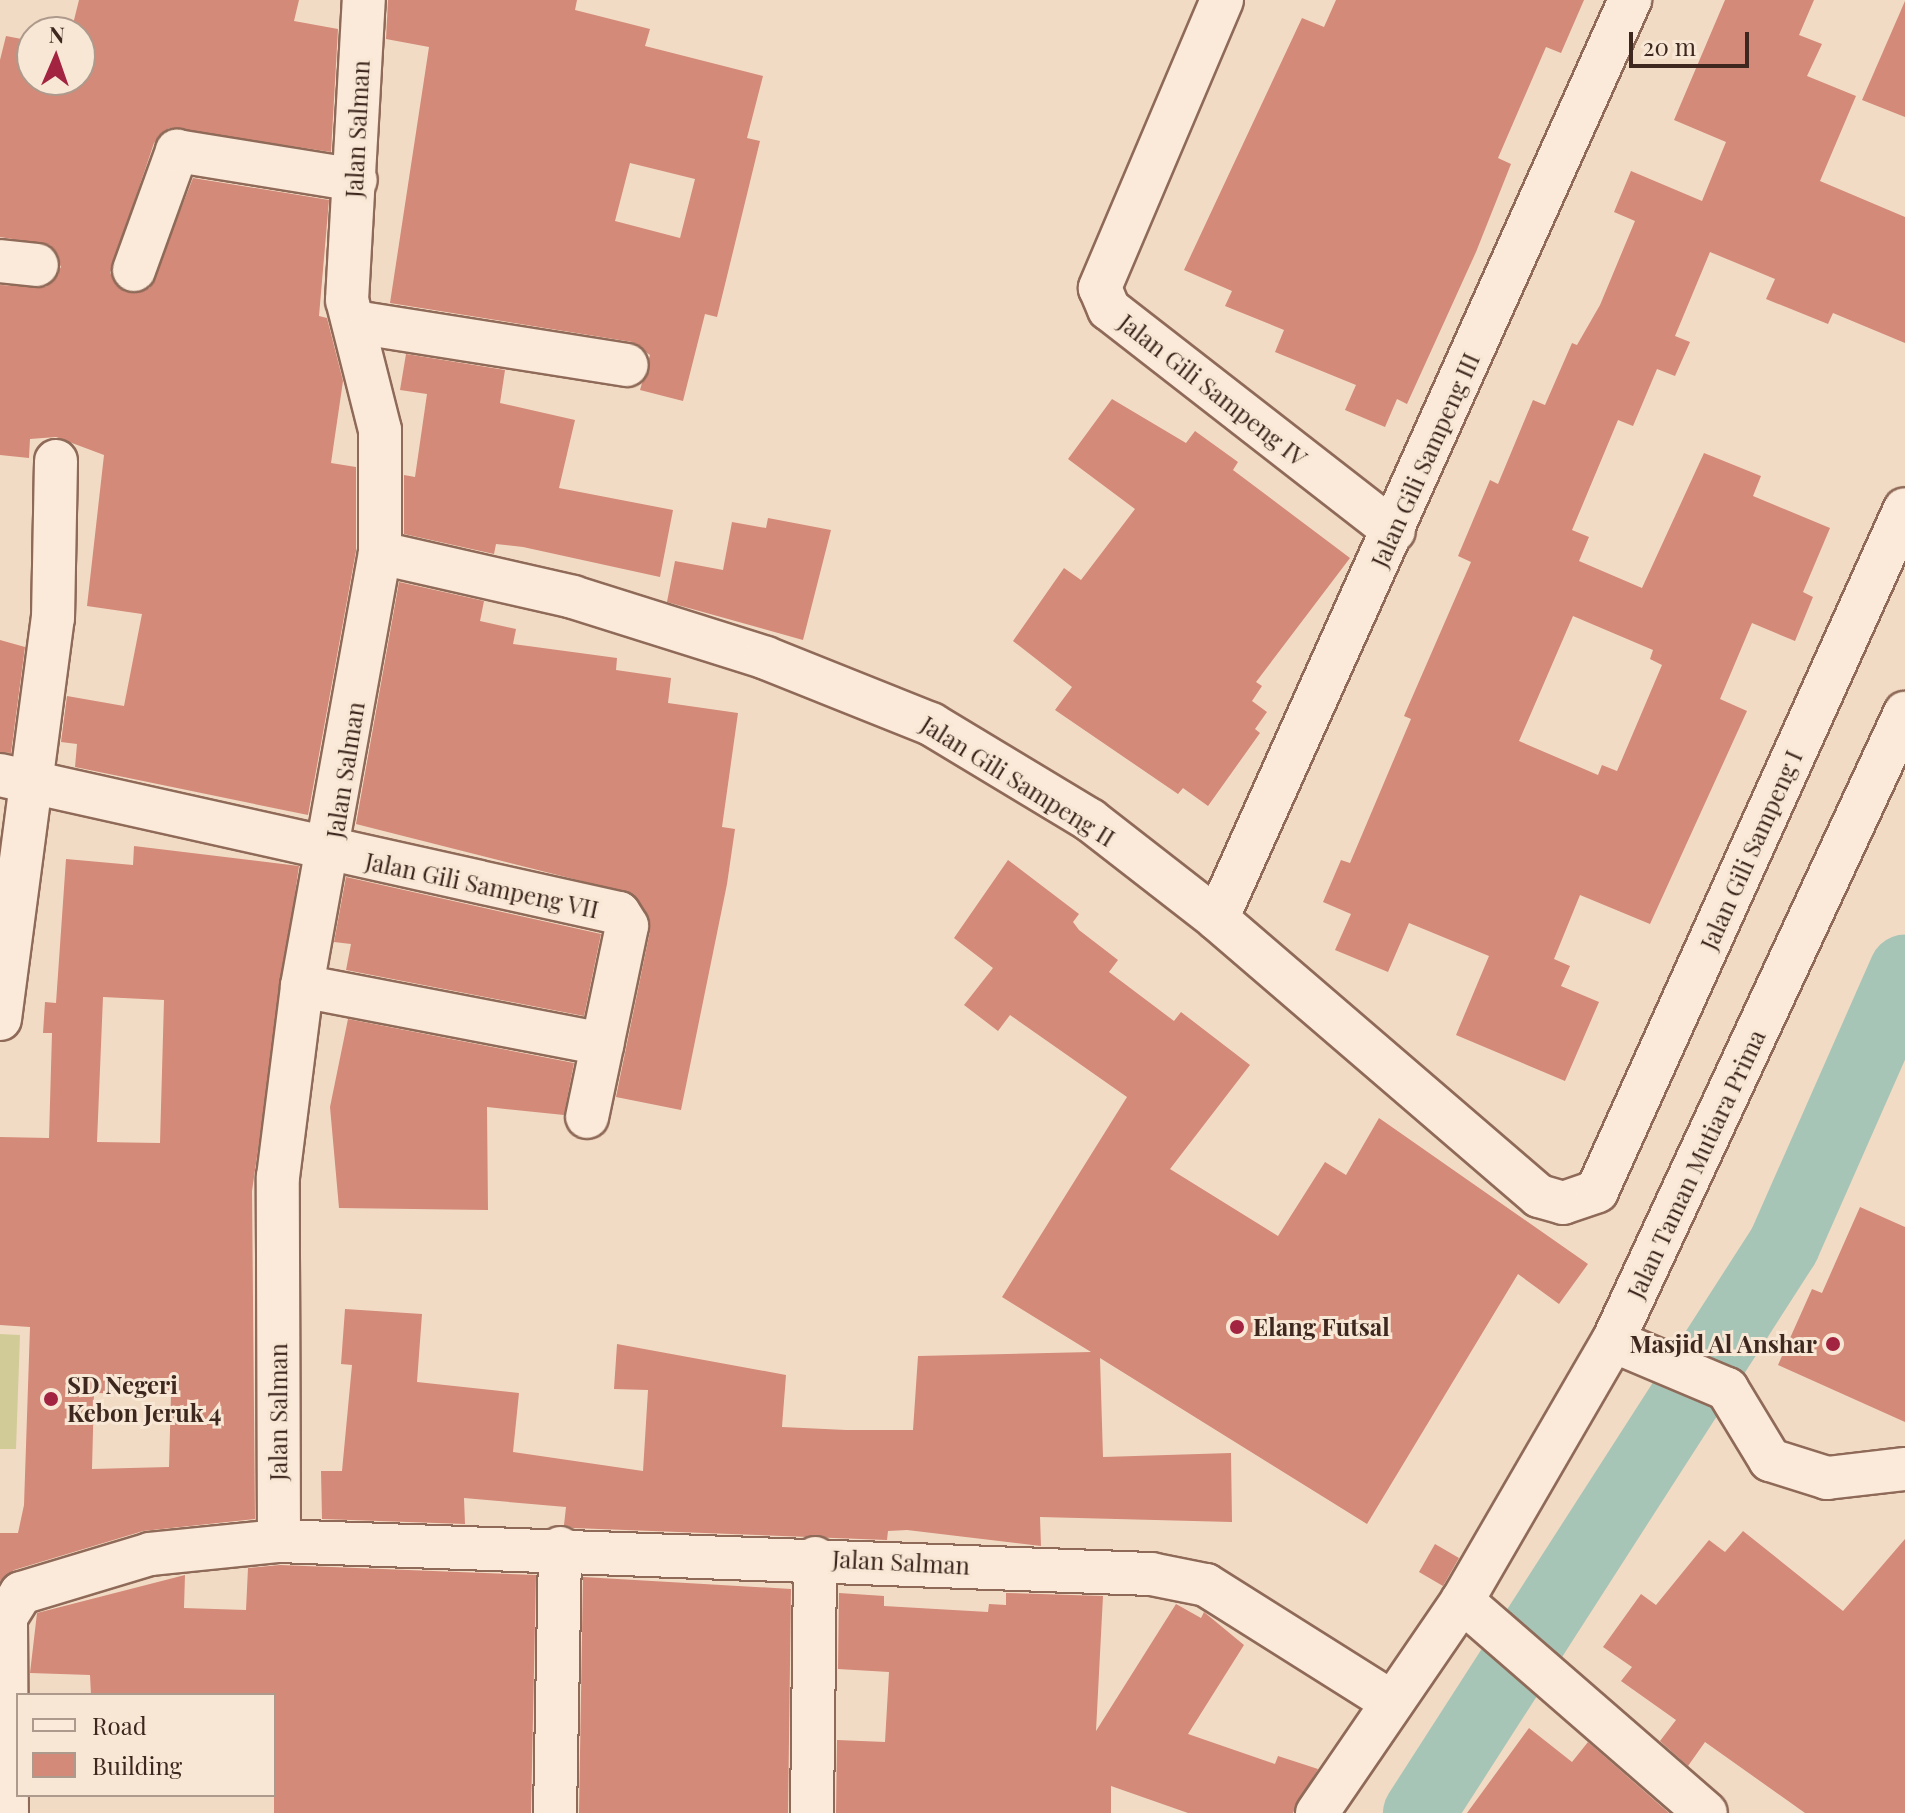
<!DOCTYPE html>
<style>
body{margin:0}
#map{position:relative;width:1905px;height:1813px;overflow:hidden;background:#f2dbc5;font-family:"Playfair Display",serif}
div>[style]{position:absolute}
.green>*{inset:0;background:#d1cc97}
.river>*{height:72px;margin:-36px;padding:0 36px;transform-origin:36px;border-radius:36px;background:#a7c5b6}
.building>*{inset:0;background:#d38a78}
.roads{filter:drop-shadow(2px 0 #8f6a59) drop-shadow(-2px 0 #8f6a59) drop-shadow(0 2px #8f6a59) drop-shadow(0 -2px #8f6a59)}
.minor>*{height:42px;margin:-21px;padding:0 21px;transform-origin:21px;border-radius:21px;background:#fbead9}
.dots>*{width:22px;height:22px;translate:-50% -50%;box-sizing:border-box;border:4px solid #f8e7d5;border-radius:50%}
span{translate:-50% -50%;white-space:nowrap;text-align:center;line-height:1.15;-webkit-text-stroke:6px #f8e7d5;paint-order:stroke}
.street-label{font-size:24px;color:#3e271e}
.poi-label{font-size:24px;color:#3e271e;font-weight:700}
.left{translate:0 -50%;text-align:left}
.right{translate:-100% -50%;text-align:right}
.legend{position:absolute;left:16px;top:1693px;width:260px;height:104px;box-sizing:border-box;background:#f8e7d5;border:2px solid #ae9a8c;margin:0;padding:10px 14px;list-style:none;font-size:24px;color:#3e271e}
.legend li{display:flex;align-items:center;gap:16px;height:40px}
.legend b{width:40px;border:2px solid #ae9a8c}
.north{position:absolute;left:16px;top:16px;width:80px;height:80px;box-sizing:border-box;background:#f8e7d5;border:2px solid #ae9a8c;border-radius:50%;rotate:2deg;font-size:22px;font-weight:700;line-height:32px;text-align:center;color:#3e271e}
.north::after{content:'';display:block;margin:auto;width:28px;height:36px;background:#a32440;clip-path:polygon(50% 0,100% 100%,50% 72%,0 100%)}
.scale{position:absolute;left:1629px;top:32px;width:120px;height:36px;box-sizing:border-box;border:4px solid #3e271e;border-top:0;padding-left:10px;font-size:24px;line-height:28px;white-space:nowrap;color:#3e271e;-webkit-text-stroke:6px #f8e7d5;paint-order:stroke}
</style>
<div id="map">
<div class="green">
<i style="clip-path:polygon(0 1334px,20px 1335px,16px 1449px,0 1449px)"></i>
</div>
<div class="river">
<i style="left:1419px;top:1813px;width:675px;rotate:-57.27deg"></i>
<i style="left:1784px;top:1245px;width:300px;rotate:-66.2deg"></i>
</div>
<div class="building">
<i style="clip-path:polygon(79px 0,299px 0,294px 21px,338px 29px,331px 152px,169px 128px,154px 143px,110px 273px,125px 292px,150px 288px,193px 178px,329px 200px,319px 316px,327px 318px,343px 381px,331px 463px,356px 467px,356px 551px,308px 815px,75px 767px,77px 744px,61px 742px,67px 696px,124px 706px,142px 614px,87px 606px,104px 455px,56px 437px,30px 439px,29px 458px,0 455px,0 285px,46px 287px,61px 267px,50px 245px,0 237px,0 60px,6px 36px,32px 41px,32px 80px,80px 80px,80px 32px,71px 32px)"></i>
<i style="clip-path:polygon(evenodd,388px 0,577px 0,575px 10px,650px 29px,645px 46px,763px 76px,747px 138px,760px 141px,729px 268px,717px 317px,705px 314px,683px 401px,640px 390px,650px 355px,632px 342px,390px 303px,429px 47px,386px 39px,388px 0,630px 163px,695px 179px,680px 238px,615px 221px,630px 163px)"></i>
<i style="clip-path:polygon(1336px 0,1584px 0,1561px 53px,1546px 47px,1498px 158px,1511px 164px,1476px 252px,1407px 404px,1397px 399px,1385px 427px,1345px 410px,1356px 385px,1275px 352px,1284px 330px,1225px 306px,1232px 291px,1184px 270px,1302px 18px,1324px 27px)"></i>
<i style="clip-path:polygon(evenodd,1725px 0,1814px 0,1799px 35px,1822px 44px,1807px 76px,1856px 96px,1820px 181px,1905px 217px,1905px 343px,1833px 313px,1828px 324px,1766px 299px,1775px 279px,1710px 252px,1675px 336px,1690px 342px,1675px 376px,1657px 369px,1633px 426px,1618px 420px,1572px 530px,1589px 537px,1579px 561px,1642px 588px,1704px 453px,1761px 476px,1753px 496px,1830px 528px,1803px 592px,1813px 597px,1795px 641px,1752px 623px,1720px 699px,1747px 711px,1650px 924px,1580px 895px,1554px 959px,1570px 966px,1561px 986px,1599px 1002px,1565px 1081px,1456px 1035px,1489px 956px,1409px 923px,1388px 972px,1335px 950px,1351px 914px,1323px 902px,1341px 860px,1350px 863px,1411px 719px,1404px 716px,1471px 562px,1458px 556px,1490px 480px,1498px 484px,1533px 400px,1545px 405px,1572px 343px,1577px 345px,1600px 305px,1635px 221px,1614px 212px,1631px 171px,1702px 201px,1726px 142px,1674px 120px,1725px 0,1573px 616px,1653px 650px,1650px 659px,1662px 665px,1617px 771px,1602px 765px,1598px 775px,1519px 741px,1573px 616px)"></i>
<i style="clip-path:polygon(1905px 1px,1905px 117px,1862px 100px)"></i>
<i style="clip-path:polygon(406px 354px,505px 370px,500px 403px,575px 420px,559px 488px,673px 510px,660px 577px,523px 547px,496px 544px,494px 554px,404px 534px,404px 475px,415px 477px,427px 394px,400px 390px)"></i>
<i style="clip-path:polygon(1112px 399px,1186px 443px,1195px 431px,1238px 462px,1233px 470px,1350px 558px,1256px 682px,1262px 686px,1252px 701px,1267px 712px,1255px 729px,1260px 733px,1208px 806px,1183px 788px,1178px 794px,1055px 710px,1072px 687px,1013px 641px,1064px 568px,1081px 580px,1135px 509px,1068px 459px)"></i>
<i style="clip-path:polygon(768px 518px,831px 530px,803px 640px,667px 602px,675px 561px,723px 570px,732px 522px,766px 528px)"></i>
<i style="clip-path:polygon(399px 582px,484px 601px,480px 621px,516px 629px,513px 644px,617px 658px,616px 670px,671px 678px,668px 703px,738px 713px,722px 827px,735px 829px,727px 884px,681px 1110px,616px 1097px,650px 931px,633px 894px,356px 824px)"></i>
<i style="clip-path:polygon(0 640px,25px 647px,11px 753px,0 752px)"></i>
<i style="clip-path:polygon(evenodd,134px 846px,299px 866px,252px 1191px,255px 1519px,143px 1531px,14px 1570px,0 1581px,0 1533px,18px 1533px,24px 1505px,30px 1327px,0 1325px,0 1137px,49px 1138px,52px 1033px,43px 1033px,45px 1002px,56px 1003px,66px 859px,133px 865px,134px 846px,103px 997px,164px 1000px,160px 1143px,97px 1142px,103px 997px,134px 846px,94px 1393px,171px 1394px,169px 1467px,92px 1469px,94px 1393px)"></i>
<i style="clip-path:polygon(1008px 860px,1079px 914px,1073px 922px,1079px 930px,1118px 960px,1109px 972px,1174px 1021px,1181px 1012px,1250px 1065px,1170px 1169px,1278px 1236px,1325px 1162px,1346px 1175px,1379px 1118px,1588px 1264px,1559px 1304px,1518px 1274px,1367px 1524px,1100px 1358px,1103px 1457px,1231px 1453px,1232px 1522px,1040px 1517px,1041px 1546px,907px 1530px,888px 1531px,887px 1540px,573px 1528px,564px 1525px,566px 1507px,464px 1498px,465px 1524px,322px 1519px,321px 1471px,342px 1471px,352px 1365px,341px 1364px,345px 1309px,422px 1314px,417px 1382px,519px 1393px,513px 1452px,643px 1471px,648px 1390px,614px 1389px,617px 1344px,786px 1375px,782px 1427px,846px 1430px,913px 1430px,918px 1356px,1091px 1352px,1002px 1297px,1127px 1097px,1010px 1015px,998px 1031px,964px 1005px,993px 968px,954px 938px)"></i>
<i style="clip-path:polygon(346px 877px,601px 934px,584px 1016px,346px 970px,351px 944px,334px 942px)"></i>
<i style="clip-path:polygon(348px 1019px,574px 1063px,564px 1115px,487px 1107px,488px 1210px,339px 1208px,330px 1107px)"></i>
<i style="clip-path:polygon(1860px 1207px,1905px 1227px,1905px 1422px,1778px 1365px,1812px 1289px,1822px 1293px)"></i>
<i style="clip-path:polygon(1743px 1531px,1843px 1611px,1905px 1539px,1905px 1813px,1805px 1813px,1705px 1742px,1688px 1766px,1660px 1741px,1676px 1720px,1621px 1681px,1632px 1667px,1603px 1647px,1641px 1594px,1656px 1605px,1709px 1540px,1725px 1552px)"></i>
<i style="clip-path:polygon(1435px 1544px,1459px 1558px,1443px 1586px,1419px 1572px)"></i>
<i style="clip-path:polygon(280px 1565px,536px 1575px,531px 1813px,274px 1813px,274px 1695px,91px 1695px,90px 1675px,30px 1673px,37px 1613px,185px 1575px,184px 1608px,246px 1610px,248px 1568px)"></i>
<i style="clip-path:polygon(583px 1577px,791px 1589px,788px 1813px,579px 1813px)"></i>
<i style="clip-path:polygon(839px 1593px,884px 1596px,884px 1606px,988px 1612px,989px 1604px,1006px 1605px,1006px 1593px,1103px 1596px,1096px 1731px,1176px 1604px,1201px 1618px,1204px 1612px,1244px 1645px,1188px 1734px,1275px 1764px,1278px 1756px,1318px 1769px,1293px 1813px,1188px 1813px,1111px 1786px,1111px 1813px,836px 1813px,837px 1740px,885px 1742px,889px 1672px,838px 1669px)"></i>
<i style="clip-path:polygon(1529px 1728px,1572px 1762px,1588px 1742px,1669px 1813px,1467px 1813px)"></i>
</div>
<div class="roads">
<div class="minor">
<i style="left:1222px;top:0;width:313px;rotate:113deg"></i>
<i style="left:1100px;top:288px;width:23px;rotate:67deg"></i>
<i style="left:1109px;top:309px;width:361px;rotate:37.9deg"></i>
<i style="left:0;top:261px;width:37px;rotate:6deg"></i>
<i style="left:134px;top:270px;width:127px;rotate:-70.1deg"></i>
<i style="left:177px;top:151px;width:181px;rotate:9.2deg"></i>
<i style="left:355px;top:322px;width:275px;rotate:9deg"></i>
<i style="left:380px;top:553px;width:198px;rotate:12.8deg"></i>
<i style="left:573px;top:597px;width:202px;rotate:17.5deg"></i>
<i style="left:766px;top:658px;width:178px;rotate:21.8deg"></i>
<i style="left:931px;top:724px;width:186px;rotate:31.1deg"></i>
<i style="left:1090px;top:820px;width:161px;rotate:37.9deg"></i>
<i style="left:1217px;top:919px;width:425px;rotate:40.7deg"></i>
<i style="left:1539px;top:1196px;width:25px;rotate:16deg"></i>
<i style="left:1563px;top:1203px;width:36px;rotate:-19deg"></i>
<i style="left:1597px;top:1191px;width:748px;rotate:-65.7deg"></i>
<i style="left:0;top:775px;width:634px;rotate:12.57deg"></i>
<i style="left:619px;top:913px;width:15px;rotate:58deg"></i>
<i style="left:627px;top:926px;width:195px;rotate:101.8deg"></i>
<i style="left:1217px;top:919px;width:1008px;rotate:-65.8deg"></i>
<i style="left:302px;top:986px;width:306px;rotate:10.9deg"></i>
<i style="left:0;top:1019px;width:404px;rotate:-82.5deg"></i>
<i style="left:53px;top:618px;width:157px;rotate:-88.9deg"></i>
<i style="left:1613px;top:1341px;width:124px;rotate:22.8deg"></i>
<i style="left:1727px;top:1389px;width:83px;rotate:58.8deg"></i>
<i style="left:1770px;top:1460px;width:60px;rotate:17.5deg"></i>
<i style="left:1827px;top:1478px;width:79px;rotate:-6.6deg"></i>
<i style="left:279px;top:1541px;width:364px;rotate:-90.2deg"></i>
<i style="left:278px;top:1177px;width:193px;rotate:-82.8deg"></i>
<i style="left:302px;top:986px;width:440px;rotate:-79.8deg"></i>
<i style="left:380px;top:553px;width:123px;rotate:-90deg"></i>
<i style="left:380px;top:430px;width:134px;rotate:-104.2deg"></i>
<i style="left:347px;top:300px;width:300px;rotate:-86.8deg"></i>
<i style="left:1462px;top:1601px;width:323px;rotate:41deg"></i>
<i style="left:7px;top:1813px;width:196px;rotate:-90.3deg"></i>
<i style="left:6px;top:1617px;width:28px;rotate:-58deg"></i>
<i style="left:21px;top:1593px;width:135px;rotate:-16.8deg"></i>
<i style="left:150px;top:1554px;width:130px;rotate:-5.8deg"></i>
<i style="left:279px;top:1541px;width:873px;rotate:2.17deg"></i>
<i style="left:1151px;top:1574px;width:56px;rotate:11.3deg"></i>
<i style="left:1206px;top:1585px;width:220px;rotate:32.2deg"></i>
<i style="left:555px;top:1813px;width:265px;rotate:-88.9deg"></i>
<i style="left:812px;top:1813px;width:255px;rotate:-89.3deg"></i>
<i style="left:1317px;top:1813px;width:257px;rotate:-55.6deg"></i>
<i style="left:1462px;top:1601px;width:301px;rotate:-59.9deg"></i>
<i style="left:1613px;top:1341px;width:693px;rotate:-65.06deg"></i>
</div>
</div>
<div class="dots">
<i style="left:1237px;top:1327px;background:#a32440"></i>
<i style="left:1833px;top:1344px;background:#a32440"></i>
<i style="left:51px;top:1399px;background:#a32440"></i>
</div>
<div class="street-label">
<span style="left:357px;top:129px;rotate:-87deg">Jalan Salman</span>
<span style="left:1213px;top:390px;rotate:38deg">Jalan Gili Sampeng IV</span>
<span style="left:1425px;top:460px;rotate:-66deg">Jalan Gili Sampeng III</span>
<span style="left:345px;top:770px;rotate:-81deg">Jalan Salman</span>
<span style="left:1018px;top:781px;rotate:32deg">Jalan Gili Sampeng II</span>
<span style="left:1751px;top:850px;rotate:-66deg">Jalan Gili Sampeng I</span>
<span style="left:482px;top:885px;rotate:12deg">Jalan Gili Sampeng VII</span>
<span style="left:1696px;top:1164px;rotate:-65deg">Jalan Taman Mutiara Prima</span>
<span style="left:278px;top:1412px;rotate:-90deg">Jalan Salman</span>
<span style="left:901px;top:1562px;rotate:3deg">Jalan Salman</span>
</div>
<div class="poi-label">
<span class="left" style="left:1253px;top:1327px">Elang Futsal</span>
<span class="right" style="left:1817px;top:1344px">Masjid Al Anshar</span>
<span class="left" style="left:67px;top:1399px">SD Negeri<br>Kebon Jeruk 4</span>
</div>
<ul class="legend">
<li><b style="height:10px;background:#fbead9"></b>Road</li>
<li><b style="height:22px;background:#d38a78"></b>Building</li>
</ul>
<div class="north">N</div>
<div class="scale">20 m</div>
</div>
